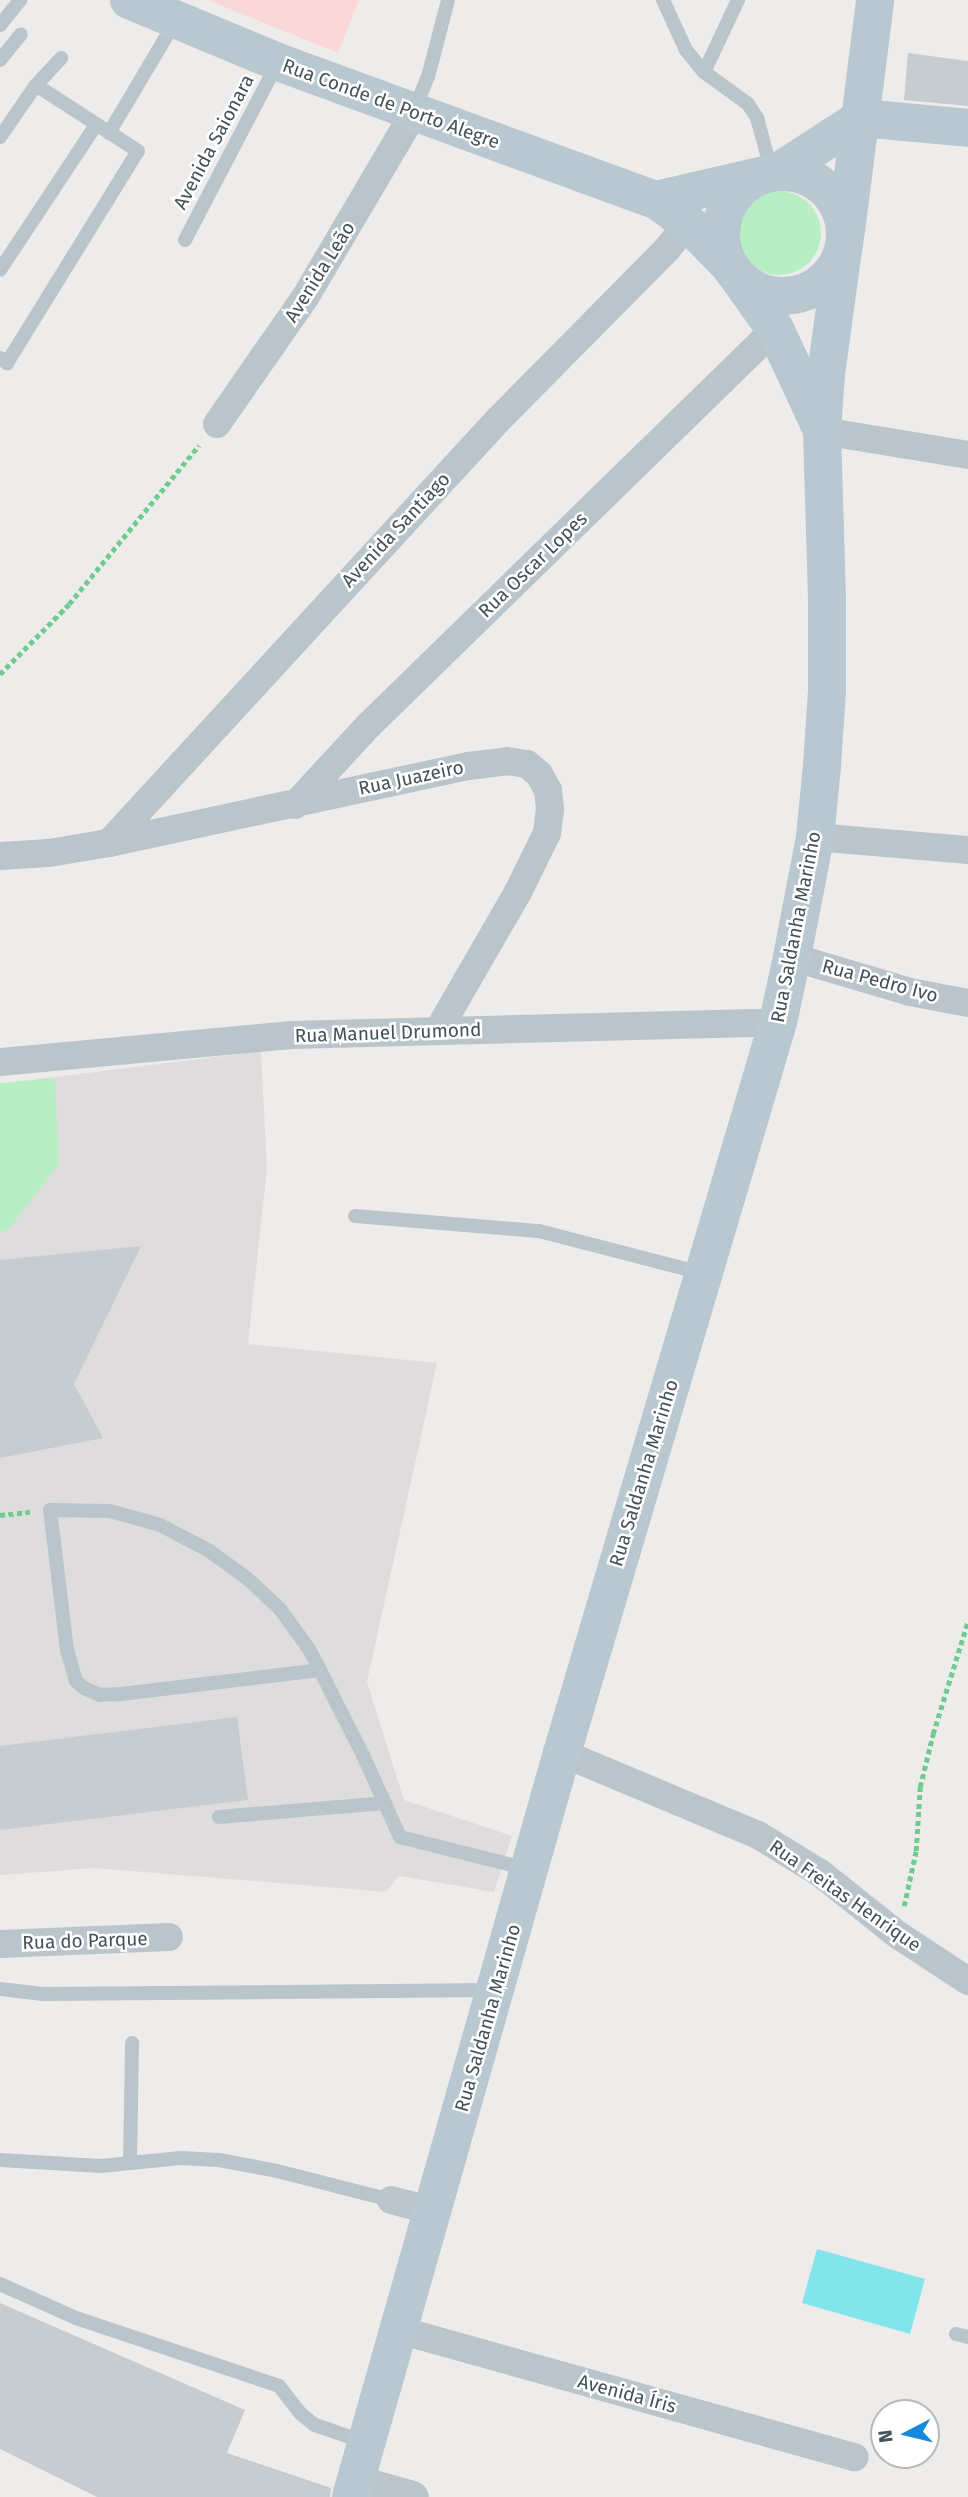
<!DOCTYPE html>
<meta charset="utf-8">
<style>
body{margin:0}
#map{position:relative;width:968px;height:2497px;overflow:hidden;background:#eeebeb;font-family:"Fira Sans",sans-serif}
div>[style]{position:absolute}
.education>*{inset:0;background:#dfdcdd}
.medical>*{inset:0;background:#fad8da}
.green>*{inset:0;background:#b7eec4}
.round{border-radius:50%}
.water>*{inset:0;background:#83e5ec}
.building>*{inset:0;background:#c7ccd0}
.path>*{height:4.5px;margin-top:-2.25px;transform-origin:0;background:repeating-linear-gradient(90deg,#6fcc91 0 5px,transparent 0 8.5px)}
.service>*{height:14px;margin:-7px;padding:0 7px;transform-origin:7px;border-radius:7px;background:#b9c5cb}
.minor>*{height:28px;margin:-14px;padding:0 14px;transform-origin:14px;border-radius:14px;background:#b9c5cb}
.tertiary>*{height:33px;margin:-16.5px;padding:0 16.5px;transform-origin:16.5px;border-radius:16.5px;background:#b9c5cb}
.secondary>*{height:38px;margin:-19px;padding:0 19px;transform-origin:19px;border-radius:19px;background:#b8c7d0}
.secondary>.ring{margin:-19px;padding:0;box-sizing:content-box;background:none;border:38px solid #b8c7d0;border-radius:50%}
span{translate:-50% -50%;white-space:nowrap;text-align:center;line-height:1.15;-webkit-text-stroke:5px #fff;paint-order:stroke}
.street-label{font-size:19px;color:#435158}
.north{position:absolute;left:870px;top:2399px;width:70px;height:70px;box-sizing:border-box;background:#fff;border:2px solid #b4b9bc;border-radius:50%;rotate:263deg;font-size:19px;font-weight:700;line-height:28px;text-align:center;color:#435158}
.north::after{content:'';display:block;margin:auto;width:24px;height:32px;background:#1689dd;clip-path:polygon(50% 0,100% 100%,50% 72%,0 100%)}
</style>
<div id="map">
<div class="education">
<i style="clip-path:polygon(261px 1051px,267px 1169px,248px 1344px,437px 1363px,367px 1682px,404px 1800px,512px 1836px,494px 1892px,399px 1876px,386px 1892px,95px 1868px,0 1875px,0 1084px)"></i>
</div>
<div class="medical">
<i style="clip-path:polygon(208px 0,359px 0,338px 53px)"></i>
</div>
<div class="green">
<i class="round" style="left:737px;top:191px;width:84px;height:84px"></i>
<i style="clip-path:polygon(55px 1078px,59px 1164px,9px 1229px,0 1232px,0 1083px)"></i>
</div>
<div class="water">
<i style="clip-path:polygon(817px 2249px,925px 2279px,910px 2334px,802px 2303px)"></i>
</div>
<div class="building">
<i style="clip-path:polygon(908px 53px,968px 61px,968px 106px,904px 100px)"></i>
<i style="clip-path:polygon(141px 1246px,74px 1384px,103px 1438px,0 1458px,0 1260px)"></i>
<i style="clip-path:polygon(237px 1717px,248px 1800px,0 1830px,0 1746px)"></i>
<i style="clip-path:polygon(0 2303px,245px 2410px,227px 2453px,331px 2488px,330px 2497px,97px 2497px,0 2449px)"></i>
</div>
<div class="path">
<i style="left:0;top:674px;width:98px;rotate:-45.4deg"></i>
<i style="left:69px;top:604px;width:205px;rotate:-50.7deg"></i>
<i style="left:0;top:1515px;width:30px;rotate:-6deg"></i>
<i style="left:904px;top:1906px;width:56px;rotate:-77.7deg"></i>
<i style="left:916px;top:1851px;width:64px;rotate:-86.4deg"></i>
<i style="left:920px;top:1787px;width:55px;rotate:-76.2deg"></i>
<i style="left:933px;top:1734px;width:118px;rotate:-72.8deg"></i>
</div>
<div class="service">
<i style="left:663px;top:0;width:55px;rotate:65.3deg"></i>
<i style="left:686px;top:50px;width:28px;rotate:51deg"></i>
<i style="left:704px;top:72px;width:54px;rotate:36deg"></i>
<i style="left:748px;top:104px;width:17px;rotate:57deg"></i>
<i style="left:757px;top:118px;width:57px;rotate:74.7deg"></i>
<i style="left:0;top:25px;width:32px;rotate:-51deg"></i>
<i style="left:0;top:60px;width:33px;rotate:-51deg"></i>
<i style="left:704px;top:72px;width:80px;rotate:-64.7deg"></i>
<i style="left:414px;top:111px;width:37px;rotate:-68deg"></i>
<i style="left:428px;top:77px;width:80px;rotate:-75.4deg"></i>
<i style="left:109px;top:133px;width:129px;rotate:-59.3deg"></i>
<i style="left:0;top:137px;width:63px;rotate:-55.3deg"></i>
<i style="left:36px;top:85px;width:37px;rotate:-47deg"></i>
<i style="left:185px;top:240px;width:199px;rotate:-62.4deg"></i>
<i style="left:0;top:270px;width:174px;rotate:-56.5deg"></i>
<i style="left:0;top:358px;width:9px;rotate:36deg"></i>
<i style="left:7px;top:363px;width:249px;rotate:-58.3deg"></i>
<i style="left:138px;top:151px;width:121px;rotate:-147.1deg"></i>
<i style="left:355px;top:1216px;width:185px;rotate:4.7deg"></i>
<i style="left:539px;top:1231px;width:167px;rotate:14.5deg"></i>
<i style="left:320px;top:1670px;width:198px;rotate:173.1deg"></i>
<i style="left:123px;top:1694px;width:23px;rotate:178deg"></i>
<i style="left:100px;top:1695px;width:17px;rotate:-156deg"></i>
<i style="left:84px;top:1688px;width:11px;rotate:-139deg"></i>
<i style="left:76px;top:1681px;width:32px;rotate:-106deg"></i>
<i style="left:67px;top:1650px;width:141px;rotate:-96.9deg"></i>
<i style="left:50px;top:1510px;width:60px;rotate:1deg"></i>
<i style="left:110px;top:1511px;width:52px;rotate:15.6deg"></i>
<i style="left:160px;top:1525px;width:54px;rotate:27.5deg"></i>
<i style="left:208px;top:1550px;width:49px;rotate:35.9deg"></i>
<i style="left:248px;top:1579px;width:44px;rotate:43.2deg"></i>
<i style="left:280px;top:1609px;width:49px;rotate:54.1deg"></i>
<i style="left:309px;top:1649px;width:24px;rotate:62deg"></i>
<i style="left:320px;top:1670px;width:27px;rotate:63deg"></i>
<i style="left:332px;top:1694px;width:68px;rotate:63.1deg"></i>
<i style="left:363px;top:1755px;width:90px;rotate:65.7deg"></i>
<i style="left:400px;top:1837px;width:132px;rotate:14deg"></i>
<i style="left:219px;top:1817px;width:166px;rotate:-4.8deg"></i>
<i style="left:0;top:1989px;width:43px;rotate:6.6deg"></i>
<i style="left:43px;top:1994px;width:449px;rotate:-0.5deg"></i>
<i style="left:0;top:2160px;width:101px;rotate:3.4deg"></i>
<i style="left:101px;top:2166px;width:80px;rotate:-5.7deg"></i>
<i style="left:181px;top:2158px;width:38px;rotate:3deg"></i>
<i style="left:219px;top:2160px;width:59px;rotate:10.7deg"></i>
<i style="left:277px;top:2171px;width:118px;rotate:14.3deg"></i>
<i style="left:130px;top:2162px;width:119px;rotate:-89deg"></i>
<i style="left:0;top:2284px;width:83px;rotate:24.1deg"></i>
<i style="left:76px;top:2318px;width:214px;rotate:18.5deg"></i>
<i style="left:279px;top:2386px;width:34px;rotate:52deg"></i>
<i style="left:300px;top:2413px;width:19px;rotate:39deg"></i>
<i style="left:315px;top:2425px;width:53px;rotate:18.8deg"></i>
<i style="left:956px;top:2334px;width:12px;rotate:14deg"></i>
</div>
<div class="minor">
<i style="left:217px;top:424px;width:156px;rotate:-55.2deg"></i>
<i style="left:306px;top:296px;width:212px;rotate:-59.5deg"></i>
<i style="left:822px;top:431px;width:148px;rotate:9.3deg"></i>
<i style="left:295px;top:805px;width:108px;rotate:-47.3deg"></i>
<i style="left:368px;top:726px;width:569px;rotate:-44.29deg"></i>
<i style="left:815px;top:837px;width:154px;rotate:4.9deg"></i>
<i style="left:109px;top:843px;width:575px;rotate:-47.4deg"></i>
<i style="left:498px;top:420px;width:240px;rotate:-45.3deg"></i>
<i style="left:667px;top:249px;width:33px;rotate:-51deg"></i>
<i style="left:0;top:856px;width:49px;rotate:-3.5deg"></i>
<i style="left:49px;top:853px;width:61px;rotate:-9.5deg"></i>
<i style="left:109px;top:843px;width:368px;rotate:-12.1deg"></i>
<i style="left:469px;top:766px;width:38px;rotate:-7deg"></i>
<i style="left:507px;top:761px;width:20px;rotate:9deg"></i>
<i style="left:527px;top:764px;width:16px;rotate:40deg"></i>
<i style="left:539px;top:774px;width:18px;rotate:61deg"></i>
<i style="left:548px;top:790px;width:19px;rotate:84deg"></i>
<i style="left:550px;top:809px;width:24px;rotate:97deg"></i>
<i style="left:547px;top:833px;width:66px;rotate:116.2deg"></i>
<i style="left:518px;top:892px;width:158px;rotate:120deg"></i>
<i style="left:792px;top:957px;width:123px;rotate:16.5deg"></i>
<i style="left:910px;top:992px;width:59px;rotate:10.7deg"></i>
<i style="left:0;top:1062px;width:293px;rotate:-5.3deg"></i>
<i style="left:292px;top:1035px;width:486px;rotate:-1.5deg"></i>
<i style="left:562px;top:1753px;width:212px;rotate:22.7deg"></i>
<i style="left:758px;top:1835px;width:73px;rotate:31.5deg"></i>
<i style="left:820px;top:1873px;width:100px;rotate:38.5deg"></i>
<i style="left:898px;top:1935px;width:84px;rotate:33.3deg"></i>
<i style="left:0;top:1944px;width:169px;rotate:-2.4deg"></i>
<i style="left:391px;top:2200px;width:43px;rotate:14.7deg"></i>
<i style="left:399px;top:2330px;width:473px;rotate:15.6deg"></i>
</div>
<div class="tertiary">
<i style="left:355px;top:2481px;width:59px;rotate:15.7deg"></i>
</div>
<div class="secondary">
<i style="left:129px;top:0;width:161px;rotate:22.6deg"></i>
<i style="left:278px;top:62px;width:402px;rotate:20.1deg"></i>
<i style="left:656px;top:200px;width:39px;rotate:36deg"></i>
<i style="left:688px;top:223px;width:59px;rotate:45.7deg"></i>
<i style="left:861px;top:118px;width:107px;rotate:5.3deg"></i>
<i style="left:778px;top:172px;width:99px;rotate:-33deg"></i>
<i class="ring" style="left:721px;top:172px;width:86px;height:86px"></i>
<i style="left:656px;top:200px;width:103px;rotate:-13deg"></i>
<i style="left:846px;top:231px;width:233px;rotate:-82.8deg"></i>
<i style="left:740px;top:280px;width:60px;rotate:54.5deg"></i>
<i style="left:775px;top:329px;width:107px;rotate:65.1deg"></i>
<i style="left:351px;top:2497px;width:773px;rotate:-74.17deg"></i>
<i style="left:562px;top:1753px;width:762px;rotate:-73.54deg"></i>
<i style="left:778px;top:1022px;width:66px;rotate:-77.8deg"></i>
<i style="left:792px;top:957px;width:122px;rotate:-79.1deg"></i>
<i style="left:815px;top:837px;width:71px;rotate:-84.4deg"></i>
<i style="left:822px;top:766px;width:76px;rotate:-86.2deg"></i>
<i style="left:827px;top:690px;width:91px;rotate:-90deg"></i>
<i style="left:827px;top:599px;width:168px;rotate:-91.7deg"></i>
<i style="left:822px;top:431px;width:57px;rotate:-86deg"></i>
<i style="left:826px;top:374px;width:125px;rotate:-82.2deg"></i>
</div>
<div class="street-label">
<span style="left:391px;top:104px;rotate:20deg">Rua Conde de Porto Alegre</span>
<span style="left:214px;top:142px;rotate:-62deg">Avenida Saionara</span>
<span style="left:320px;top:272px;rotate:-58deg">Avenida Leão</span>
<span style="left:396px;top:530px;rotate:-47deg">Avenida Santiago</span>
<span style="left:533px;top:565px;rotate:-44deg">Rua Oscar Lopes</span>
<span style="left:411px;top:778px;rotate:-12deg">Rua Juazeiro</span>
<span style="left:796px;top:927px;rotate:-79deg">Rua Saldanha Marinho</span>
<span style="left:880px;top:981px;rotate:15deg">Rua Pedro Ivo</span>
<span style="left:388px;top:1033px;rotate:-2deg">Rua Manuel Drumond</span>
<span style="left:644px;top:1473px;rotate:-73deg">Rua Saldanha Marinho</span>
<span style="left:845px;top:1896px;rotate:35deg">Rua Freitas Henrique</span>
<span style="left:85px;top:1941px;rotate:-2deg">Rua do Parque</span>
<span style="left:488px;top:2018px;rotate:-74deg">Rua Saldanha Marinho</span>
<span style="left:627px;top:2394px;rotate:15deg">Avenida Íris</span>
</div>
<div class="north">N</div>
</div>
